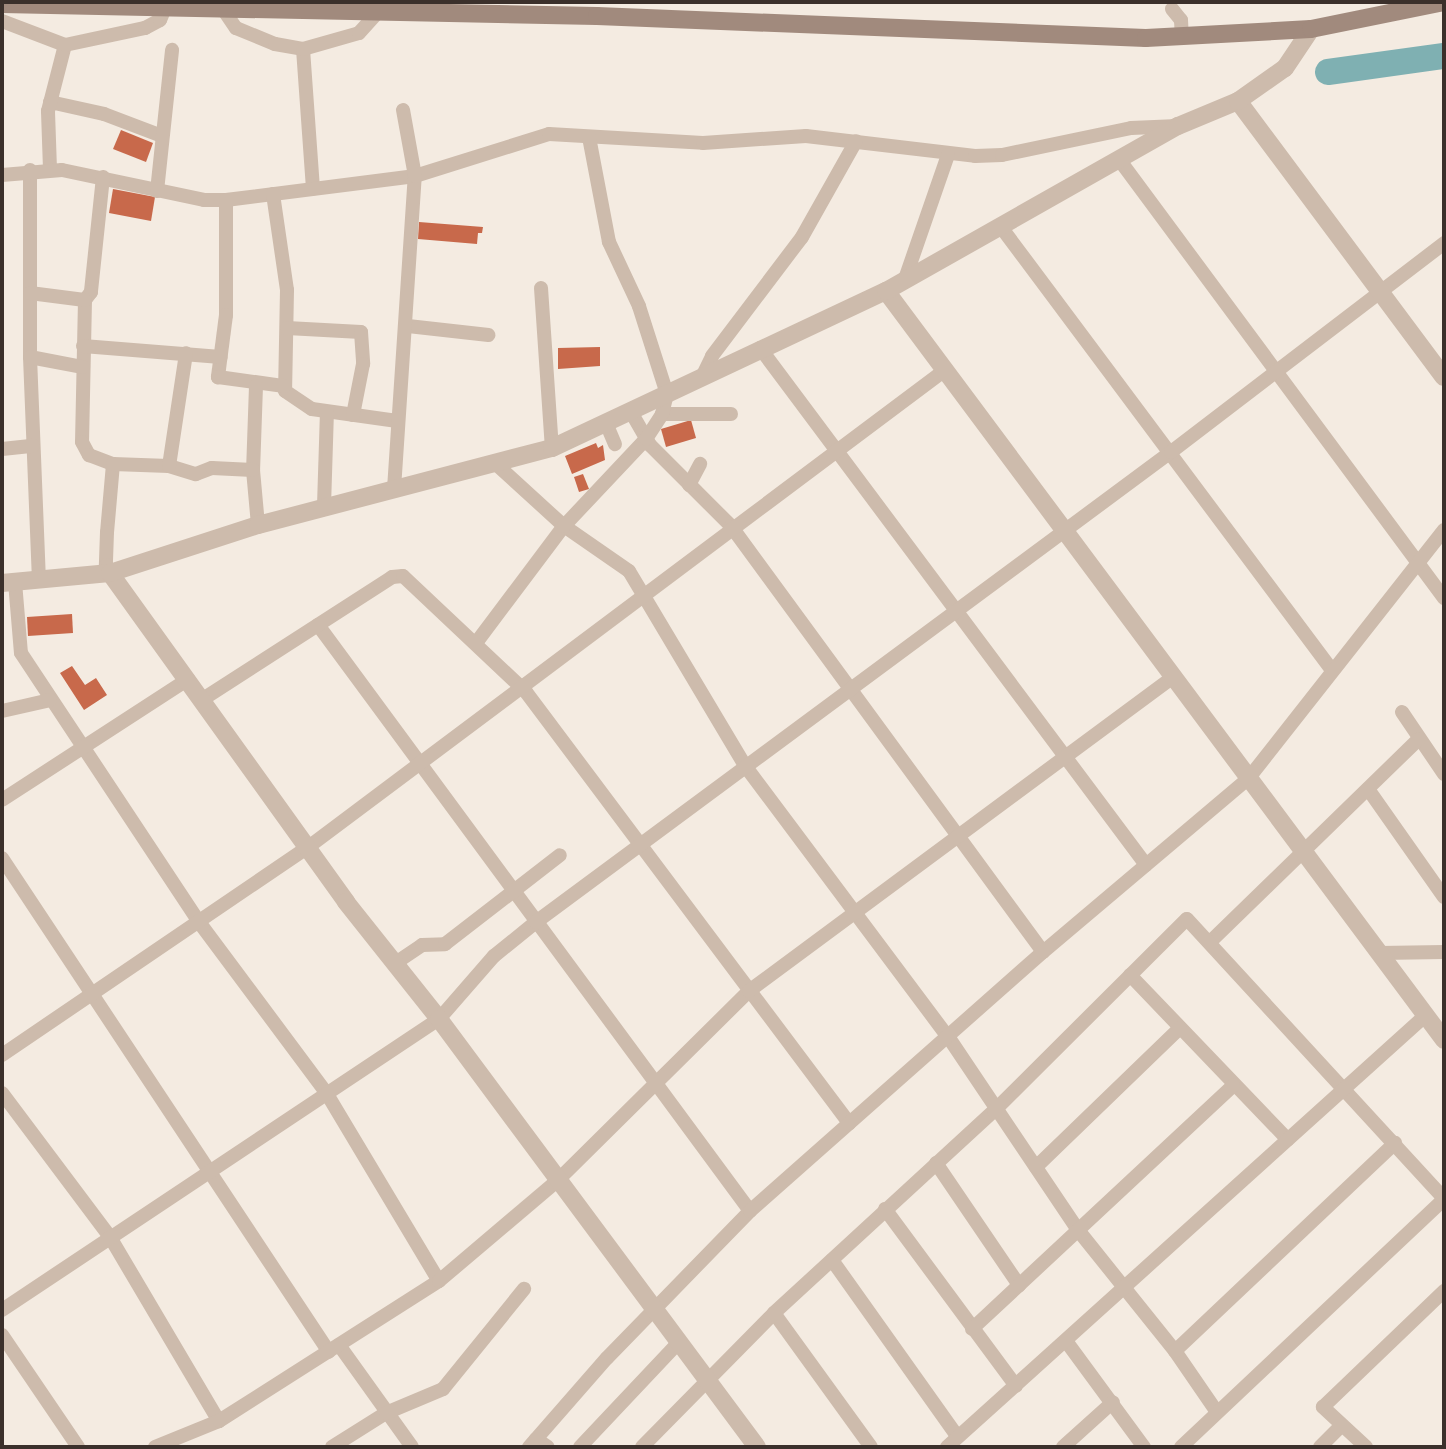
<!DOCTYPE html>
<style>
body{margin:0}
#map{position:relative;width:1446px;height:1449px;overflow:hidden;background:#f4ebe1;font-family:"Alegreya Sans",sans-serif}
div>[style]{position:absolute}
.river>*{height:26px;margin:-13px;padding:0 13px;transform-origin:13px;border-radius:13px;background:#7fb0b2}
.building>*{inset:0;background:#c8694b}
.minor>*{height:14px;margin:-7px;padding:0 7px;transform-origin:7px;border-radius:7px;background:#cdbbac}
.tertiary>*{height:18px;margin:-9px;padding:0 9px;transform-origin:9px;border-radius:9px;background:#cdbbac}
.secondary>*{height:18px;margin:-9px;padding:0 9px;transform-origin:9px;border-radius:9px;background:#a18a7d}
span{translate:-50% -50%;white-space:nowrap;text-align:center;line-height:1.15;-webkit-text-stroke:7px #fbf5ee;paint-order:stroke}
.frame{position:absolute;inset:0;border:4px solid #3b302b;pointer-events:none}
</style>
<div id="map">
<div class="river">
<i style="left:1328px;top:72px;width:117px;rotate:-7.9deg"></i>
</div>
<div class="building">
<i style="clip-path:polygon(121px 130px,153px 143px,146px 162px,113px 149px)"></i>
<i style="clip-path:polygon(113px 189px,155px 197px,151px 221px,109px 213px)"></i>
<i style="clip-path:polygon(419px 222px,483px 227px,482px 233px,478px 233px,477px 244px,418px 239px)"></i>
<i style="clip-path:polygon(600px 347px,600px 366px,558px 369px,558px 348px)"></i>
<i style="clip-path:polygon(691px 420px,696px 438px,666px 447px,661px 429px)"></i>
<i style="clip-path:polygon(596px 443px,598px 448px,603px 445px,605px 460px,572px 474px,565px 456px)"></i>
<i style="clip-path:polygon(583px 474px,589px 489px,579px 492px,574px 477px)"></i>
<i style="clip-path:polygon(72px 614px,73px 633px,28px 636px,27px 617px)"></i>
<i style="clip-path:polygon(72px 666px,85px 685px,96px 678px,107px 695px,84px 710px,60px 673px)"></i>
</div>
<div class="minor">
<i style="left:223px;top:9px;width:23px;rotate:56deg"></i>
<i style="left:236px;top:28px;width:42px;rotate:22.3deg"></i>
<i style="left:275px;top:44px;width:28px;rotate:10deg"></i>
<i style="left:303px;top:49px;width:140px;rotate:85.9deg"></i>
<i style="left:1172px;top:9px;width:14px;rotate:51deg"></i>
<i style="left:1181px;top:20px;width:17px;rotate:87deg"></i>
<i style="left:2px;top:21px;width:67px;rotate:20.9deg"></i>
<i style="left:303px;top:49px;width:58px;rotate:-15.9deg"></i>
<i style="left:359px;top:33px;width:28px;rotate:-48deg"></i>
<i style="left:50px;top:102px;width:55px;rotate:12.5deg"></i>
<i style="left:104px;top:114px;width:62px;rotate:20.8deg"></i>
<i style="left:1121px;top:162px;width:543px;rotate:53.47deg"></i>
<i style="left:50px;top:169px;width:58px;rotate:-92deg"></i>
<i style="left:48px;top:111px;width:68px;rotate:-75.6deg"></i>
<i style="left:65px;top:45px;width:82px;rotate:-12deg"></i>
<i style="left:145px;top:28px;width:17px;rotate:-28deg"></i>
<i style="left:160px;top:20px;width:13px;rotate:-67deg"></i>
<i style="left:30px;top:170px;width:187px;rotate:90deg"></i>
<i style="left:30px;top:357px;width:223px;rotate:87.7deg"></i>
<i style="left:2px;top:175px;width:60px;rotate:-4.8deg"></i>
<i style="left:62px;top:170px;width:145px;rotate:11.9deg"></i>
<i style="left:204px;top:200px;width:22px"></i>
<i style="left:226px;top:200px;width:191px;rotate:-7.2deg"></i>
<i style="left:415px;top:176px;width:140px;rotate:-17.4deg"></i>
<i style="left:549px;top:134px;width:154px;rotate:3.3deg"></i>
<i style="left:703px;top:143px;width:103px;rotate:-3.9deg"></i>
<i style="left:806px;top:136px;width:170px;rotate:6.7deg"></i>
<i style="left:975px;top:156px;width:27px;rotate:-2deg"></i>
<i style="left:1002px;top:155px;width:132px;rotate:-11.8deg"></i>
<i style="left:1131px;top:128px;width:47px;rotate:-2.4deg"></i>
<i style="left:103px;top:177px;width:116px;rotate:96deg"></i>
<i style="left:91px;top:292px;width:10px;rotate:127deg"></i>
<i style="left:85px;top:300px;width:142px;rotate:91.2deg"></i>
<i style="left:82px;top:442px;width:15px;rotate:62deg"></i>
<i style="left:89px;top:455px;width:26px;rotate:21deg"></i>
<i style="left:113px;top:464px;width:68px;rotate:95deg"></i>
<i style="left:107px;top:532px;width:33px;rotate:92deg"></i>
<i style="left:106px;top:565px;width:9px;rotate:63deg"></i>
<i style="left:157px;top:191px;width:142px;rotate:-83.9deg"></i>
<i style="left:273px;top:194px;width:97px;rotate:81.7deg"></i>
<i style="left:287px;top:290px;width:101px;rotate:91.1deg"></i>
<i style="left:285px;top:391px;width:32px;rotate:34deg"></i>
<i style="left:312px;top:409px;width:86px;rotate:8deg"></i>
<i style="left:226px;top:200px;width:115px;rotate:90deg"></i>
<i style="left:226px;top:315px;width:63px;rotate:97.4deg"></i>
<i style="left:218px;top:377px;width:67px;rotate:7.8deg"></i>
<i style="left:1001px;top:227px;width:552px;rotate:53.25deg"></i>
<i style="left:905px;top:279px;width:131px;rotate:-70.9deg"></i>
<i style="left:541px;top:288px;width:160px;rotate:86.1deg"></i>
<i style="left:30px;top:293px;width:55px;rotate:7.3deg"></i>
<i style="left:408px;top:326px;width:81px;rotate:6.4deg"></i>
<i style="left:287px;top:328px;width:74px;rotate:3.1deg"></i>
<i style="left:361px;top:332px;width:32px;rotate:86deg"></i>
<i style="left:363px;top:364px;width:52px;rotate:101.1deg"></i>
<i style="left:83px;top:346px;width:138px;rotate:4.6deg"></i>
<i style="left:760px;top:348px;width:645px;rotate:53.25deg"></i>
<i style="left:30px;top:357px;width:54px;rotate:10.7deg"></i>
<i style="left:701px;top:379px;width:25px;rotate:-64deg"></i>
<i style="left:712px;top:356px;width:149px;rotate:-52.9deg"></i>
<i style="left:802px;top:237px;width:110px;rotate:-60.6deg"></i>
<i style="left:256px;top:386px;width:84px;rotate:92deg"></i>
<i style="left:253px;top:470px;width:55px;rotate:84.8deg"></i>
<i style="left:631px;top:412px;width:38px;rotate:60deg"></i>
<i style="left:650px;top:445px;width:115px;rotate:45deg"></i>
<i style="left:731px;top:526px;width:528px;rotate:53.78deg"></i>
<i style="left:662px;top:414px;width:69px"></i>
<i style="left:606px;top:423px;width:23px;rotate:67deg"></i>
<i style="left:2px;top:449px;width:31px;rotate:-6deg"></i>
<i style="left:113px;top:464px;width:56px;rotate:2deg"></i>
<i style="left:169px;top:466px;width:28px;rotate:17deg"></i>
<i style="left:196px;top:474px;width:17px;rotate:-21deg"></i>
<i style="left:212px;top:468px;width:41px;rotate:2.8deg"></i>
<i style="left:496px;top:464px;width:92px;rotate:42.4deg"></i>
<i style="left:564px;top:526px;width:79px;rotate:34.7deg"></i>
<i style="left:629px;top:571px;width:228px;rotate:59.2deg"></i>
<i style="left:746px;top:767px;width:339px;rotate:53.2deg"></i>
<i style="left:949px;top:1038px;width:231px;rotate:56.1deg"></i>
<i style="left:1078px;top:1230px;width:155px;rotate:51.3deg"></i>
<i style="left:1175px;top:1351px;width:74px;rotate:55.5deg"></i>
<i style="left:169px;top:466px;width:114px;rotate:-81.4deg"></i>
<i style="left:689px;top:485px;width:24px;rotate:-62deg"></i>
<i style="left:394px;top:489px;width:314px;rotate:-86.2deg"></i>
<i style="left:415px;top:176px;width:67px;rotate:-100.3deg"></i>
<i style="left:324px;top:506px;width:94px;rotate:-88.2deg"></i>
<i style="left:15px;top:582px;width:71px;rotate:85.2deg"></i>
<i style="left:21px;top:653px;width:323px;rotate:56.5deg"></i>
<i style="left:199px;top:922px;width:214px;rotate:53.3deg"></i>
<i style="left:327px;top:1094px;width:218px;rotate:59.1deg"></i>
<i style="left:318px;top:625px;width:728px;rotate:53.6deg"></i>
<i style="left:476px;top:643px;width:146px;rotate:-53.1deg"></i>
<i style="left:564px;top:526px;width:120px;rotate:-46.7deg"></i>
<i style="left:646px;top:439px;width:30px;rotate:-57deg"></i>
<i style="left:662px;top:414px;width:21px;rotate:-76deg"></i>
<i style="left:667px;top:394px;width:92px;rotate:-107.7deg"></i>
<i style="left:639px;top:306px;width:71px;rotate:-115.1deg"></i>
<i style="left:609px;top:242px;width:107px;rotate:-100.8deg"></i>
<i style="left:203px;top:699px;width:225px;rotate:-32.8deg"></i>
<i style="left:392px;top:577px;width:11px;rotate:-5deg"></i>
<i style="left:403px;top:576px;width:169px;rotate:43.3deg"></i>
<i style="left:526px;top:692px;width:539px;rotate:53.15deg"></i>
<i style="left:2px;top:711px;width:49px;rotate:-12.9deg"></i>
<i style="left:1402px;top:712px;width:75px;rotate:55.9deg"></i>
<i style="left:1368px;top:789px;width:132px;rotate:54.9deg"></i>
<i style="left:2px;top:800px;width:222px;rotate:-33deg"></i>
<i style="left:2px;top:858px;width:592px;rotate:56.5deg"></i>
<i style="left:1210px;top:942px;width:291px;rotate:-44.2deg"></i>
<i style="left:1380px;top:953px;width:64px;rotate:-0.9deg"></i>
<i style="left:394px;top:964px;width:34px;rotate:-34deg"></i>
<i style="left:422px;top:945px;width:23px;rotate:-2deg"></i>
<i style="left:445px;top:944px;width:145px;rotate:-37.7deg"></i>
<i style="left:1130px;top:975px;width:228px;rotate:46.2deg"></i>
<i style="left:2px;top:1055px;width:369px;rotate:-34.2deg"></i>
<i style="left:307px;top:848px;width:797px;rotate:-36.84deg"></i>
<i style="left:2px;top:1093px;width:180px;rotate:53.1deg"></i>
<i style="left:110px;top:1237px;width:214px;rotate:59.4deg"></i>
<i style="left:936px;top:1163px;width:148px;rotate:55.8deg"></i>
<i style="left:1036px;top:1167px;width:200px;rotate:-44deg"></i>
<i style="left:885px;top:1209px;width:220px;rotate:53.5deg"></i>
<i style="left:832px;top:1260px;width:217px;rotate:54.6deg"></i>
<i style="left:2px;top:1310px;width:525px;rotate:-33.66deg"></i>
<i style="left:439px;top:1019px;width:84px;rotate:-48.9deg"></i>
<i style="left:494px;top:956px;width:54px;rotate:-39deg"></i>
<i style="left:536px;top:922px;width:790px;rotate:-36.51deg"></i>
<i style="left:1171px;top:452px;width:344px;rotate:-37.4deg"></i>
<i style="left:774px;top:1313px;width:165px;rotate:54.1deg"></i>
<i style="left:972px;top:1329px;width:357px;rotate:-43deg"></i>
<i style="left:2px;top:1335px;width:135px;rotate:55.8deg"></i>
<i style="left:1066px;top:1341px;width:132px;rotate:53.7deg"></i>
<i style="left:339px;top:1345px;width:125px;rotate:54.4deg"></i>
<i style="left:1175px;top:1351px;width:303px;rotate:-43.4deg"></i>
<i style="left:536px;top:1439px;width:14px;rotate:34deg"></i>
<i style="left:155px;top:1447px;width:69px;rotate:-22.1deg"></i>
<i style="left:219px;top:1421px;width:261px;rotate:-32.5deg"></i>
<i style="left:439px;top:1281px;width:156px;rotate:-40.3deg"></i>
<i style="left:558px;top:1180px;width:269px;rotate:-44.7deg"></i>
<i style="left:749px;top:991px;width:528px;rotate:-36.52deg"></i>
<i style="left:332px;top:1447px;width:64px;rotate:-32.2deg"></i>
<i style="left:386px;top:1413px;width:62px;rotate:-22.8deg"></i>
<i style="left:443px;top:1389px;width:129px;rotate:-51deg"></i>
<i style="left:529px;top:1447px;width:118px;rotate:-48.8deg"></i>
<i style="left:607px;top:1358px;width:205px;rotate:-45.8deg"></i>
<i style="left:750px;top:1211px;width:391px;rotate:-41.5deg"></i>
<i style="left:1043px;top:952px;width:268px;rotate:-40.2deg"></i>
<i style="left:1248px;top:779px;width:317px;rotate:-51.8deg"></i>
<i style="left:580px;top:1447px;width:143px;rotate:-46.7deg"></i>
<i style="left:642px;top:1447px;width:188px;rotate:-45.4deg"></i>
<i style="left:774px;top:1313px;width:299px;rotate:-42.6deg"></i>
<i style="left:994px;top:1111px;width:272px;rotate:-44.9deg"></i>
<i style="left:1187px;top:919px;width:379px;rotate:47.4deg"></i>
<i style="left:947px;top:1447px;width:645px;rotate:-42.05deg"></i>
<i style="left:1063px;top:1447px;width:67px;rotate:-42deg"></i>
<i style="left:1181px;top:1447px;width:361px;rotate:-43.3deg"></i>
<i style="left:1320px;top:1447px;width:30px;rotate:-45deg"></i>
<i style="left:1366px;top:1447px;width:59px;rotate:-137.1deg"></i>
<i style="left:1323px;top:1407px;width:168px;rotate:-43.8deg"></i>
</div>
<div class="tertiary">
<i style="left:1238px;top:101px;width:344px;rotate:53.3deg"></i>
<i style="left:886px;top:291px;width:934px;rotate:53.31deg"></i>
<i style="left:110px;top:573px;width:405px;rotate:54.3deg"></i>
<i style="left:346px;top:902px;width:149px;rotate:51.5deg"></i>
<i style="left:439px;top:1019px;width:533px;rotate:53.39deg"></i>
<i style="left:2px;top:583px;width:108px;rotate:-5.3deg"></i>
<i style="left:110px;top:573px;width:156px;rotate:-18deg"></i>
<i style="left:258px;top:525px;width:304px;rotate:-14.7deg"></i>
<i style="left:552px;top:448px;width:369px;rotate:-25.2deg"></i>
<i style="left:886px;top:291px;width:335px;rotate:-29.5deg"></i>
<i style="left:1178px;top:126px;width:65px;rotate:-22.6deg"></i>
<i style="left:1238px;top:101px;width:57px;rotate:-35.1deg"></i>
<i style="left:1285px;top:68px;width:47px;rotate:-56.3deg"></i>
</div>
<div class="secondary">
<i style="left:2px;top:4px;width:595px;rotate:1.16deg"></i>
<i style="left:597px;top:16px;width:549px;rotate:2.29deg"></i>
<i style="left:1146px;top:38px;width:165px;rotate:-3.1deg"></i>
<i style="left:1311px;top:29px;width:136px;rotate:-11.5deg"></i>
</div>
<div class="frame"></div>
</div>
